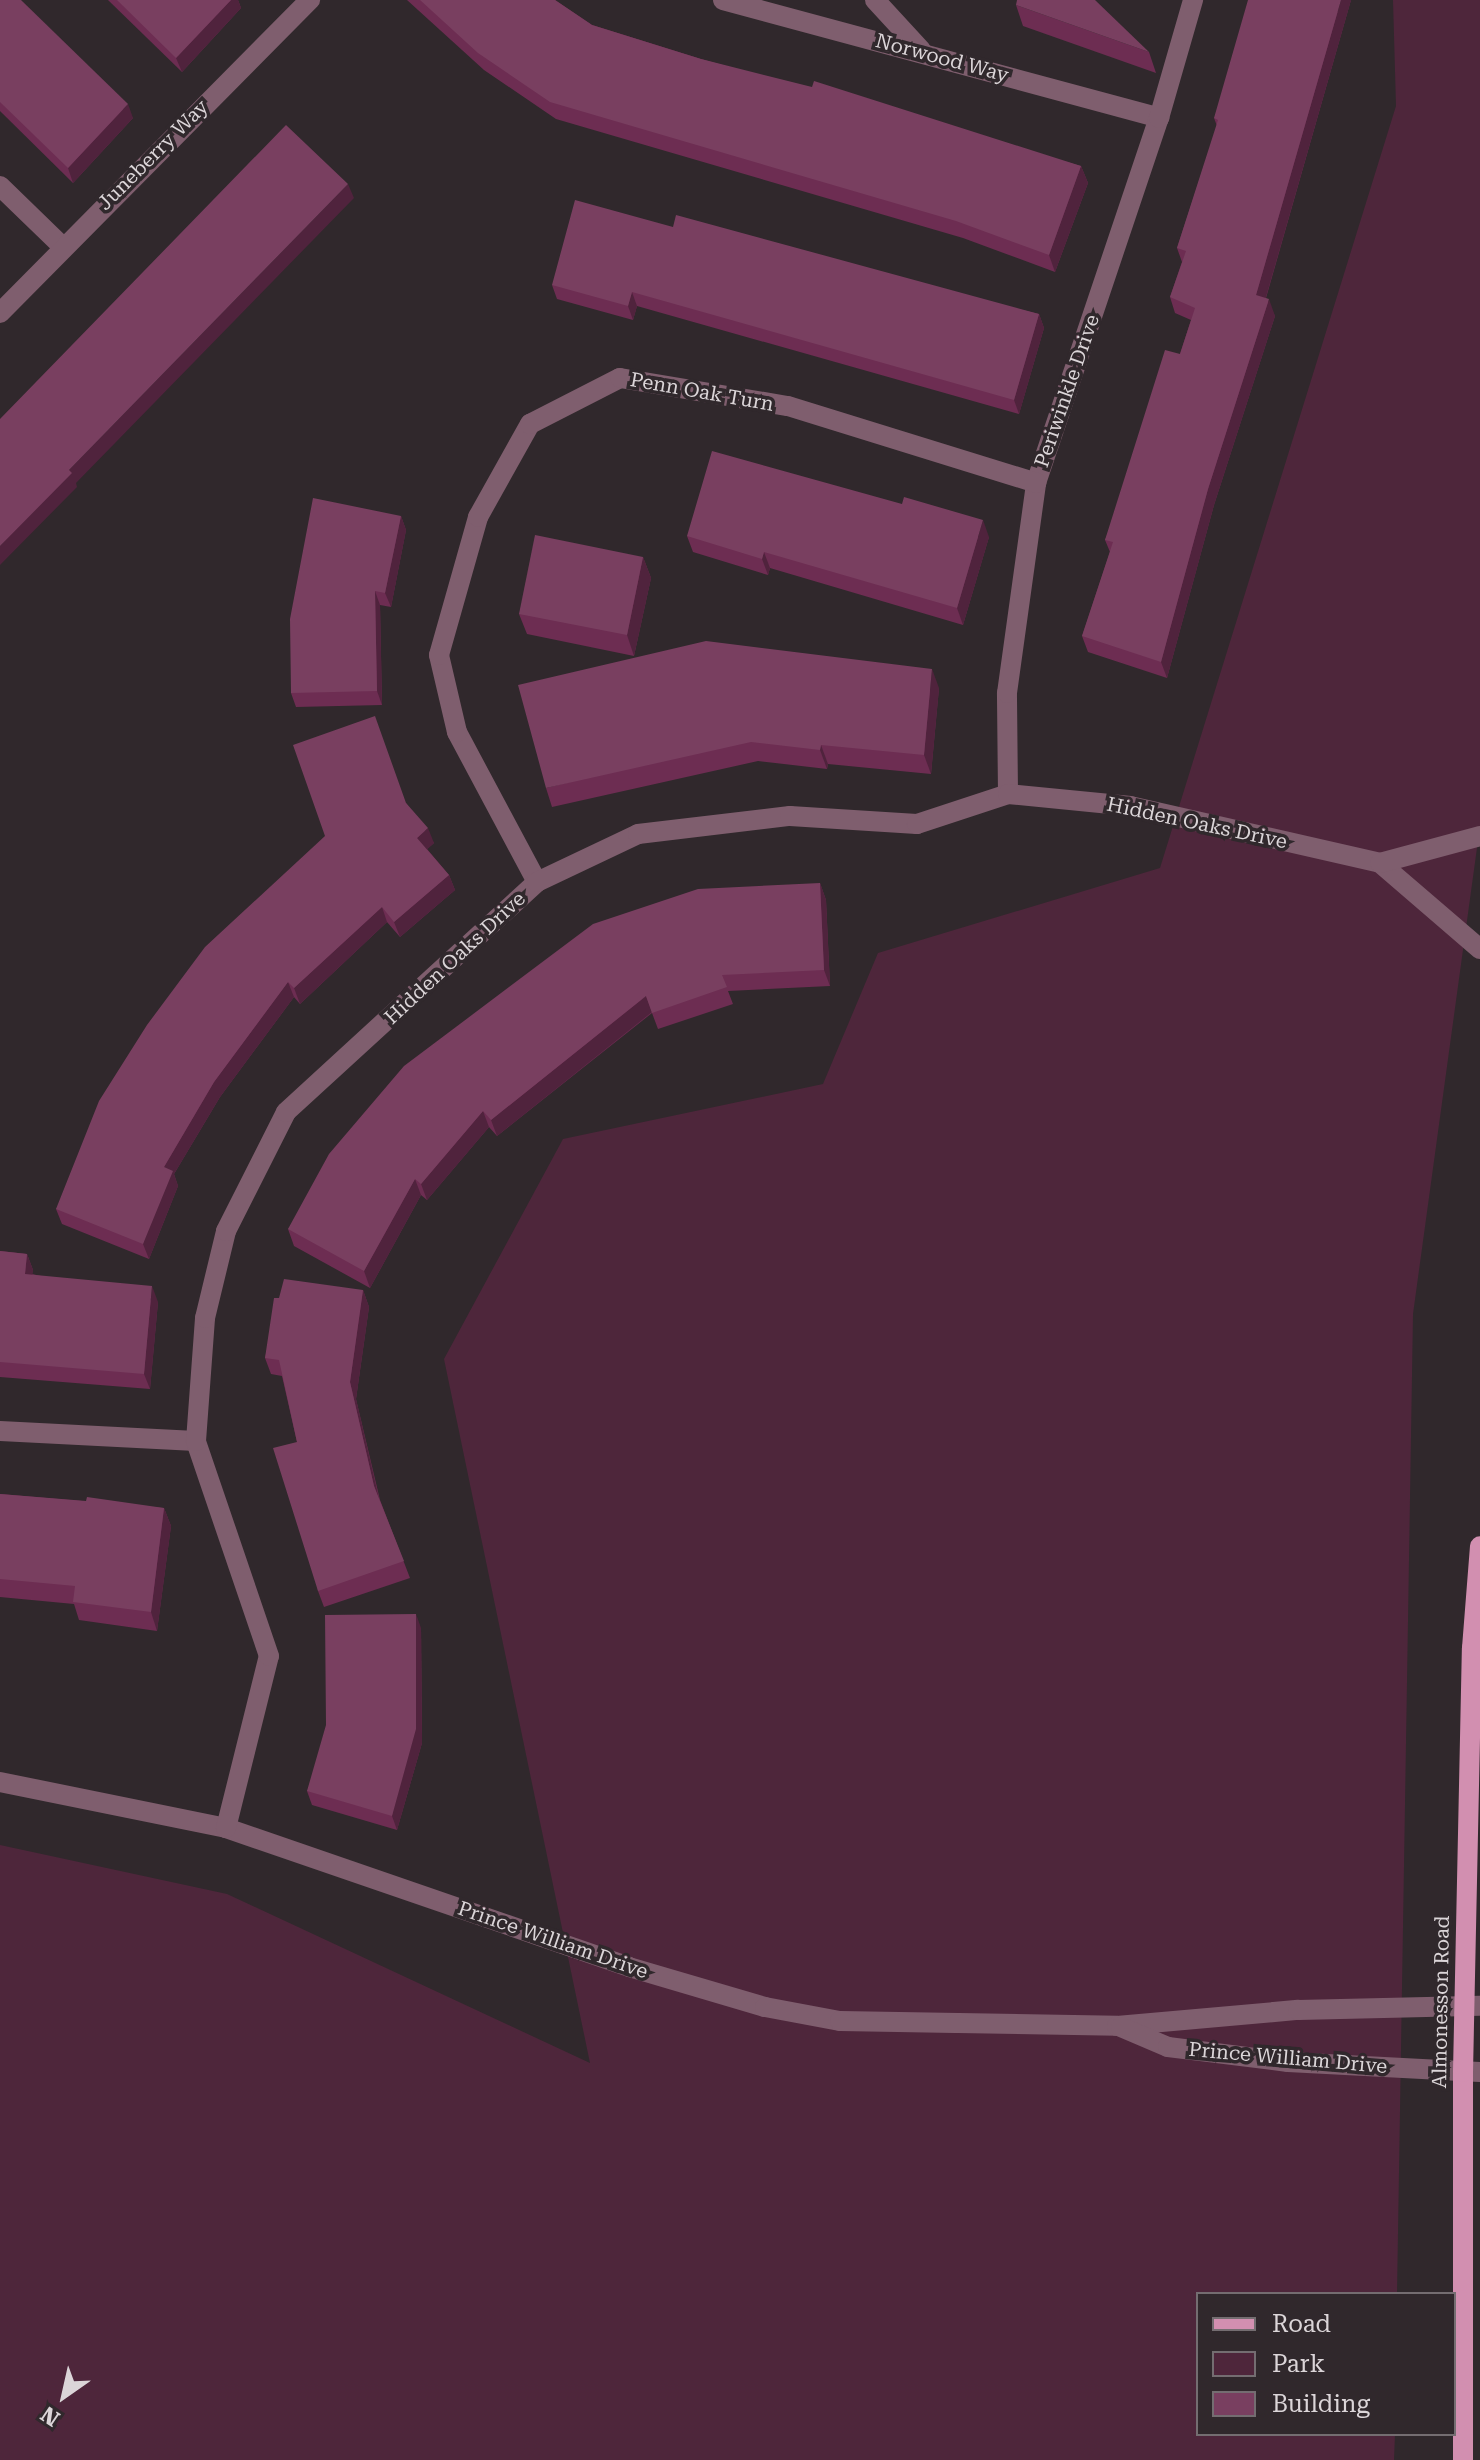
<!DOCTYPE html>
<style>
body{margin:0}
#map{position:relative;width:1480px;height:2460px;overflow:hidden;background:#30282c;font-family:"Roboto Serif",serif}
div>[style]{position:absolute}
.green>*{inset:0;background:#4e263b}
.minor>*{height:20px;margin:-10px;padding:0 10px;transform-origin:10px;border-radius:10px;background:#7f5e6e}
.major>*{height:20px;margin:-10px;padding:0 10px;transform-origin:10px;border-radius:10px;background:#d28fb0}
.wall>*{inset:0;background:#6d2d52}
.shaded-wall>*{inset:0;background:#50233d}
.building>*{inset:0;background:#793f60}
span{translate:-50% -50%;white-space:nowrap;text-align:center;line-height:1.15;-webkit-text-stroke:7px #30282c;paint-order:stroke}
.street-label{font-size:20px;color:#dbd5d8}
.legend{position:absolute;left:1196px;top:2292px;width:260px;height:144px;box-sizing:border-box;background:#30282c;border:2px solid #746d71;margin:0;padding:10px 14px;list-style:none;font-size:24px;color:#dbd5d8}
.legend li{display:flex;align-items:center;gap:16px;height:40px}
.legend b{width:40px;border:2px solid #746d71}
.north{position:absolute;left:24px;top:2356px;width:80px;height:80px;-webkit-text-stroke:6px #30282c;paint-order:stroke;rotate:214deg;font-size:22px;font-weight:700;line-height:32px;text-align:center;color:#dbd5d8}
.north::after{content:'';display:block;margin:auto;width:28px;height:36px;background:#dbd5d8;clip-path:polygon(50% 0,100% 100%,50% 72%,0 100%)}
</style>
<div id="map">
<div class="green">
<i style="clip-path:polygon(1393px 0,1480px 0,1480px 826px,1413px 1314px,1397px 2294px,1198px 2294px,1198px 2434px,1395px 2434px,1394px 2460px,0 2460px,0 1845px,227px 1894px,590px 2063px,444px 1359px,563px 1139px,823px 1084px,878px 953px,1160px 868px,1396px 106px)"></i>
</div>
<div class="minor">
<i style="left:723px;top:0;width:452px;rotate:15.1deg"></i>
<i style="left:875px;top:0;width:68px;rotate:47.4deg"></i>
<i style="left:0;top:186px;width:86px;rotate:44.1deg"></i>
<i style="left:0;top:313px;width:441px;rotate:-45.3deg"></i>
<i style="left:1008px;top:794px;width:101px;rotate:-90.6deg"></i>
<i style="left:1007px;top:693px;width:212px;rotate:-82.1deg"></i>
<i style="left:1036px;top:483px;width:385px;rotate:-71.4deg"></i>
<i style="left:1159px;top:118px;width:123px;rotate:-73.9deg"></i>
<i style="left:1380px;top:863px;width:132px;rotate:40.7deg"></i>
<i style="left:537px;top:882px;width:170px;rotate:-118.1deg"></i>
<i style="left:457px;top:732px;width:79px;rotate:-103.2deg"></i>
<i style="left:439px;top:655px;width:143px;rotate:-74.2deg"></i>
<i style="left:478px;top:517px;width:107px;rotate:-60.8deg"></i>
<i style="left:530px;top:424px;width:101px;rotate:-27.1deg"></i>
<i style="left:620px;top:378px;width:170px;rotate:9.5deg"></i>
<i style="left:788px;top:406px;width:260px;rotate:17.2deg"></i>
<i style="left:0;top:1431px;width:196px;rotate:2.9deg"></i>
<i style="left:0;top:1782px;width:231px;rotate:11.5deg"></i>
<i style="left:226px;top:1828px;width:426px;rotate:19deg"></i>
<i style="left:629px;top:1967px;width:142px;rotate:16.4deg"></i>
<i style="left:765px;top:2007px;width:76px;rotate:10.6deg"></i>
<i style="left:840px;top:2021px;width:277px;rotate:1deg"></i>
<i style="left:1117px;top:2026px;width:182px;rotate:-5.1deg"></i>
<i style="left:1298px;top:2010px;width:182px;rotate:-1.3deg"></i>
<i style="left:226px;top:1828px;width:177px;rotate:-76deg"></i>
<i style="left:269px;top:1656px;width:227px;rotate:-108.8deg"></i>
<i style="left:196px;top:1441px;width:123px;rotate:-85.8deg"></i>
<i style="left:205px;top:1318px;width:89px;rotate:-76.4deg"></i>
<i style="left:226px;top:1231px;width:133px;rotate:-63.2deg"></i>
<i style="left:286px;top:1112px;width:340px;rotate:-42.5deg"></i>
<i style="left:537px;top:882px;width:112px;rotate:-25.4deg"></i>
<i style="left:638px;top:834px;width:153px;rotate:-6.8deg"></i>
<i style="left:790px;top:816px;width:127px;rotate:3.6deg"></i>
<i style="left:917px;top:824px;width:96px;rotate:-18.2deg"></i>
<i style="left:1008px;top:794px;width:123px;rotate:5.6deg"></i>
<i style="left:1130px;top:806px;width:256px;rotate:12.8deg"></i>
<i style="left:1380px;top:863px;width:104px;rotate:-15.1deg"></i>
<i style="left:1121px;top:2027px;width:51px;rotate:23.1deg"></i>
<i style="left:1168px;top:2047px;width:121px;rotate:7.1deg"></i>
<i style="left:1288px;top:2062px;width:192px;rotate:3deg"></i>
</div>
<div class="major">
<i style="left:1463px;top:2460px;width:388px;rotate:-90deg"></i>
<i style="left:1463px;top:2072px;width:424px;rotate:-88.8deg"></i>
<i style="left:1472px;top:1648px;width:102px;rotate:-85.5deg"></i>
</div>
<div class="wall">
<i style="clip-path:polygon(0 0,133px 118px,73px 183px,0 111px)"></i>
<i style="clip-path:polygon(108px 0,238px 0,241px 8px,182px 72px)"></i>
<i style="clip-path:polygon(407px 0,555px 0,592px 25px,701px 59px,1081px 166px,1088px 183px,1055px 272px,963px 238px,556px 119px,484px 70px)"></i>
<i style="clip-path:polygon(1351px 0,1266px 298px,1275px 316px,1214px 505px,1167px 678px,1088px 652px,1082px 636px,1110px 552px,1105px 540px,1180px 354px,1191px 320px,1175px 313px,1170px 297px,1182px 262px,1177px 248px,1217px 126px,1214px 118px)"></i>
<i style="clip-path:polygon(1016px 5px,1149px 52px,1156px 73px,1023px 26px)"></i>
<i style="clip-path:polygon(673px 227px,1039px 314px,1044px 328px,1019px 414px,637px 306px,633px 320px,557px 299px,552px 285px)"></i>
<i style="clip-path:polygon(401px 516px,406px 530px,391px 607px,380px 605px,382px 705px,296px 707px,291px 693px)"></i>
<i style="clip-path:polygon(687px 536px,989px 537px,963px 625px,770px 568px,768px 575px,693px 552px)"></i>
<i style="clip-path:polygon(643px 557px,651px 578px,634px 656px,527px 634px,519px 614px)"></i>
<i style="clip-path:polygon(939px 688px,931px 774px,828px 764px,827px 769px,758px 761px,552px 807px,546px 788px)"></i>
<i style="clip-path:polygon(406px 803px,434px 843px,427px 849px,449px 875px,455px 890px,400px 937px,387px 922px,300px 1004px,294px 997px,220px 1097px,174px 1174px,178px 1186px,149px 1259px,62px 1224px,56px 1209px)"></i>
<i style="clip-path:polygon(820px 883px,826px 900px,830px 986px,728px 991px,733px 1004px,658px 1029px,652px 1013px,497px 1136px,489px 1127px,427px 1200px,421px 1195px,370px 1288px,294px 1246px,288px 1229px)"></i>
<i style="clip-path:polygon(0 1251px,27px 1254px,33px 1270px,32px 1274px,158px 1302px,150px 1389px,0 1377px)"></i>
<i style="clip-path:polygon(363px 1290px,369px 1307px,356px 1399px,380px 1500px,410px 1578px,324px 1607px,318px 1591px,297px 1442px,282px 1376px,271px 1374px,265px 1358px,279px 1298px)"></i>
<i style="clip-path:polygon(0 1494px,164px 1508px,171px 1526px,157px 1631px,79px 1620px,74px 1604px,0 1597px)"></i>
<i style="clip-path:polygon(421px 1628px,422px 1743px,397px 1830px,312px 1805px,307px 1791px)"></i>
</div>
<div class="shaded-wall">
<i style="clip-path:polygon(231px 0,238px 0,241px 8px,182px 72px,176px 58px)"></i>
<i style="clip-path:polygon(1341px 0,1351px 0,1262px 311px,1256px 295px)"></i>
<i style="clip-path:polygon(128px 104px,133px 118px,73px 183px,68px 168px)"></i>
<i style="clip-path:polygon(1081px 166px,1088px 183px,1055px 272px,1049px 255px)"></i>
<i style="clip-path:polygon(348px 184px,354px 198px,76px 483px,77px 487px,0 565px,0 546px,69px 470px)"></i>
<i style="clip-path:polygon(632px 292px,637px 306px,633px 320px,628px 306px)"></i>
<i style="clip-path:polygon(1269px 299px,1275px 316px,1214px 505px,1167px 678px,1161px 662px,1208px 489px)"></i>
<i style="clip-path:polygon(1039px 314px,1044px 328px,1019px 414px,1014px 400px)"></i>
<i style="clip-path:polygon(401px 516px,406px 530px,391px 607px,385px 593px)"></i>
<i style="clip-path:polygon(983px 520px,989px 537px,963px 625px,957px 608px)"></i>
<i style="clip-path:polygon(764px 552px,770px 568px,768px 575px,762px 559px)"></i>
<i style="clip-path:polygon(643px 557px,651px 578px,634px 656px,627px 635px)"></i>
<i style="clip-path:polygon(375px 591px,380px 605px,382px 705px,377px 691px)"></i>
<i style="clip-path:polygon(932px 669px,939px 688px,931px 774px,924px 755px)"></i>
<i style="clip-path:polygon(821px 745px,828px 764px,827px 769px,820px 750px)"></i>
<i style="clip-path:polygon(428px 828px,434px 843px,423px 853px,417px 838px)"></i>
<i style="clip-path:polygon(449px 875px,455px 890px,400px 937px,394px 922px)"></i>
<i style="clip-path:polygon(820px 883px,826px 900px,830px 986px,824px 970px)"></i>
<i style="clip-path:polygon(382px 907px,387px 922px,300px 1004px,294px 988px)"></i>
<i style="clip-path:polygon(288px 982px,294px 997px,220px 1097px,174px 1174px,178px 1186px,149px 1259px,143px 1244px,164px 1167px,214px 1082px)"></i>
<i style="clip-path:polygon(646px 996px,652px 1012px,497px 1136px,491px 1120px)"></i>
<i style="clip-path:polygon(483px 1111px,489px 1127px,427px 1200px,421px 1184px)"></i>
<i style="clip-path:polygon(415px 1179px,421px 1195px,370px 1288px,364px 1271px)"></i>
<i style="clip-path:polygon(27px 1254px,33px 1270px,31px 1289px,25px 1274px)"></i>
<i style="clip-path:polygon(152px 1286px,158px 1302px,150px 1389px,144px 1374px)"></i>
<i style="clip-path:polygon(363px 1290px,369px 1307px,356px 1399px,380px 1503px,374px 1486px,350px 1382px)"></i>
<i style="clip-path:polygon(164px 1508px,171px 1526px,157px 1631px,151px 1612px)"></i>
<i style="clip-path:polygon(416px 1614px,421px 1628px,422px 1743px,397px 1830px,392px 1816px)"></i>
</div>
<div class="building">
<i style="clip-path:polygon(0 0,21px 0,128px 104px,68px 168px,0 102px)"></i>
<i style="clip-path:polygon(117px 0,231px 0,176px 58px)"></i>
<i style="clip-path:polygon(420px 0,555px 0,592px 25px,701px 59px,812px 87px,814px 81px,1081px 166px,1049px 255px,956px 221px,550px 102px,478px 53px)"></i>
<i style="clip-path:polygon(1017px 0,1095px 0,1149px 52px,1016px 5px)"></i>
<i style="clip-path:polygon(1248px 0,1341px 0,1256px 295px,1269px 299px,1208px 489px,1161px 662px,1082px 636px,1113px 542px,1105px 540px,1165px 350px,1180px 354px,1195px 308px,1170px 297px,1186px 251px,1177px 248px,1218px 120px,1214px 118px)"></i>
<i style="clip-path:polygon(286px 125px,348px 184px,69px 470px,72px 473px,0 546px,0 419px)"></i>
<i style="clip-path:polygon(575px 200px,673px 227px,676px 215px,1039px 314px,1014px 400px,632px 292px,628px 306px,552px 285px)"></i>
<i style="clip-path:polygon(712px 451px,902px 504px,904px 497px,983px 520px,957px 608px,764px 552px,762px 559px,687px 536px)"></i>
<i style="clip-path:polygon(313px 498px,401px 516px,385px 593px,375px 591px,377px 691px,291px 693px,290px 619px)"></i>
<i style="clip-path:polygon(535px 535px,643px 557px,627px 635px,519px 614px)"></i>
<i style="clip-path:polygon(706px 641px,932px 669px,924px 755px,821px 745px,820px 750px,751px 742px,546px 788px,518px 685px)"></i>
<i style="clip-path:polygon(375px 716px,406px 803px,428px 828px,417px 838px,449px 875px,394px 922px,382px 907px,294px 988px,288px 982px,214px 1082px,164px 1167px,173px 1171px,143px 1244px,56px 1209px,99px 1101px,147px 1025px,205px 947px,325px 836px,293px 745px)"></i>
<i style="clip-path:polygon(820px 883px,824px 970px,722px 975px,727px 987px,652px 1013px,646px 996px,491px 1120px,483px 1111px,421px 1184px,415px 1179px,364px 1271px,288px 1229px,329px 1154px,404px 1066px,593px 924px,698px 889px)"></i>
<i style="clip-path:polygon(0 1251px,27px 1254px,25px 1274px,152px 1286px,144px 1374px,0 1362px)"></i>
<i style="clip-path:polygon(284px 1279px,363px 1290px,350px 1382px,374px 1486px,404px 1561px,318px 1591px,273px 1448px,297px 1442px,279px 1360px,265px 1358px,274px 1298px,279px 1298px)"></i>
<i style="clip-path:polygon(0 1494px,86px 1501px,87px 1497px,164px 1508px,151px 1612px,73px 1602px,75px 1586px,0 1579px)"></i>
<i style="clip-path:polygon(416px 1614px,416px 1729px,392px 1816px,307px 1791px,326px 1725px,325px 1615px)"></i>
</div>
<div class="street-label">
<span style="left:942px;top:58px;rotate:15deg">Norwood Way</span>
<span style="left:153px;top:155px;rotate:-45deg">Juneberry Way</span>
<span style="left:1067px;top:391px;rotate:-71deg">Periwinkle Drive</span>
<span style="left:702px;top:392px;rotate:10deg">Penn Oak Turn</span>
<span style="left:1197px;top:823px;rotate:12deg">Hidden Oaks Drive</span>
<span style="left:455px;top:958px;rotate:-43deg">Hidden Oaks Drive</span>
<span style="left:553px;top:1940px;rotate:19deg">Prince William Drive</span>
<span style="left:1441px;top:2002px;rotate:-89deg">Almonesson Road</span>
<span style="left:1288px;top:2058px;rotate:5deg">Prince William Drive</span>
</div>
<ul class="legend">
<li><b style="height:10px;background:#d28fb0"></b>Road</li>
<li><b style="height:22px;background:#4e263b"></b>Park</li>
<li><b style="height:22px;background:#793f60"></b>Building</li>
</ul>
<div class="north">N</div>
</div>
